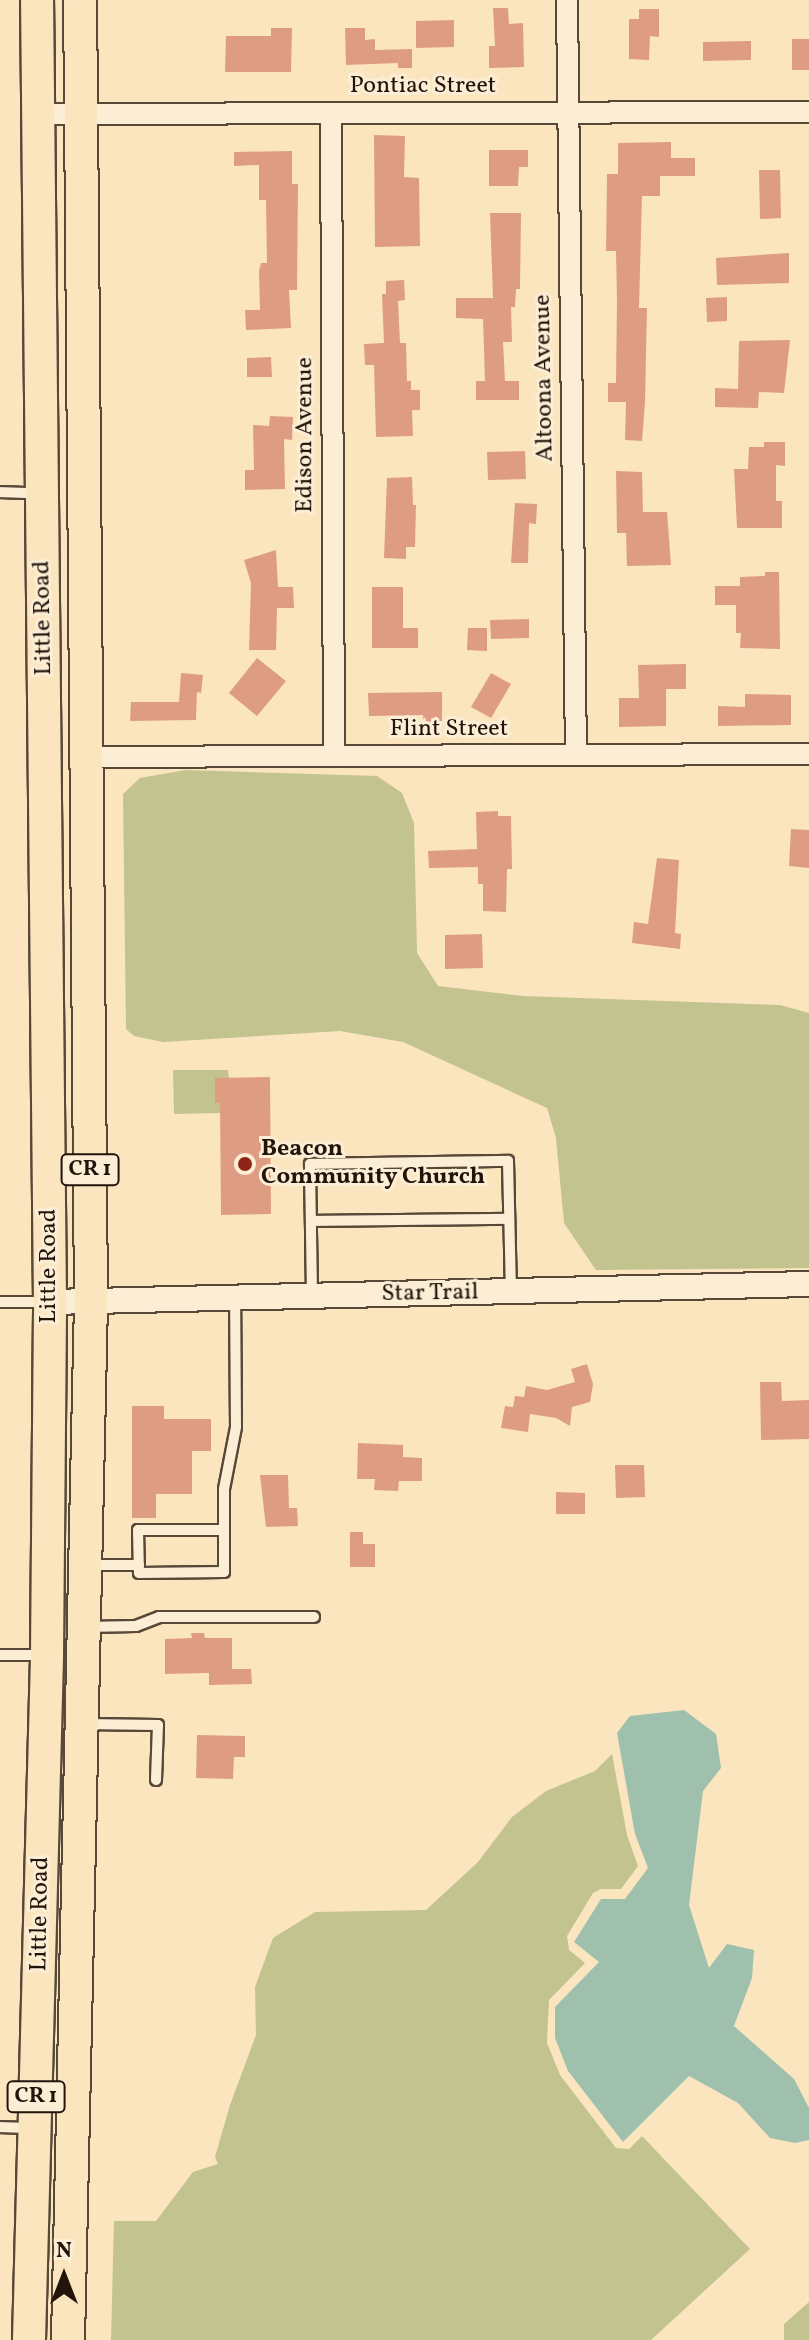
<!DOCTYPE html>
<style>
body{margin:0}
#map{position:relative;width:809px;height:2340px;overflow:hidden;background:#fae5bf;font-family:Vollkorn,serif}
div>[style]{position:absolute}
.green>*{inset:0;background:#c2c38f}
.water>*{inset:0;background:#9fc0ad}
.building>*{inset:0;background:#de9d83}
.roads{filter:drop-shadow(2px 0 #584838) drop-shadow(-2px 0 #584838) drop-shadow(0 2px #584838) drop-shadow(0 -2px #584838)}
.service>*{height:10px;margin:-5px;padding:0 5px;transform-origin:5px;border-radius:5px;background:#fceed5}
.minor>*{height:20px;margin:-10px;padding:0 10px;transform-origin:10px;border-radius:10px;background:#fceed5}
.tertiary>*{height:24px;margin:-12px;padding:0 12px;transform-origin:12px;border-radius:12px;background:#fceed5}
.primary>*{height:32px;margin:-16px;padding:0 16px;transform-origin:16px;border-radius:16px;background:#fae5bf}
.dots>*{width:22px;height:22px;translate:-50% -50%;box-sizing:border-box;border:4px solid #fceed5;border-radius:50%}
span{translate:-50% -50%;white-space:nowrap;text-align:center;line-height:1.15;-webkit-text-stroke:6px #fceed5;paint-order:stroke}
.shield-label span{padding:2px 6px;background:#fceed5;border:2px solid;border-radius:6px;-webkit-text-stroke-width:0}
.shield-label{font-size:22px;color:#22140b;font-weight:700}
.street-label{font-size:24px;color:#22140b}
.poi-label{font-size:24px;color:#22140b;font-weight:700}
.left{translate:0 -50%;text-align:left}
.north{position:absolute;left:24px;top:2236px;width:80px;height:80px;-webkit-text-stroke:6px #fceed5;paint-order:stroke;rotate:0deg;font-size:22px;font-weight:700;line-height:32px;text-align:center;color:#22140b}
.north::after{content:'';display:block;margin:auto;width:28px;height:36px;background:#22140b;clip-path:polygon(50% 0,100% 100%,50% 72%,0 100%)}
</style>
<div id="map">
<div class="green">
<i style="clip-path:polygon(186px 770px,377px 776px,402px 793px,414px 823px,417px 953px,438px 986px,523px 996px,780px 1005px,809px 1013px,809px 1268px,596px 1270px,564px 1223px,556px 1138px,547px 1108px,403px 1042px,340px 1031px,163px 1042px,134px 1036px,126px 1029px,123px 794px,140px 778px)"></i>
<i style="clip-path:polygon(173px 1070px,228px 1070px,229px 1078px,215px 1078px,215px 1102px,220px 1103px,220px 1113px,174px 1114px)"></i>
<i style="clip-path:polygon(612px 1754px,627px 1835px,638px 1866px,621px 1889px,601px 1889px,593px 1893px,567px 1936px,569px 1950px,585px 1963px,549px 2000px,547px 2043px,560px 2075px,616px 2148px,629px 2149px,642px 2136px,750px 2249px,651px 2340px,111px 2340px,114px 2221px,156px 2221px,193px 2172px,218px 2164px,215px 2157px,230px 2105px,256px 2035px,255px 1987px,273px 1938px,315px 1912px,426px 1910px,478px 1862px,512px 1817px,546px 1791px,595px 1771px)"></i>
<i style="clip-path:polygon(809px 2302px,809px 2340px,784px 2340px,784px 2324px)"></i>
</div>
<div class="water">
<i style="clip-path:polygon(684px 1710px,716px 1734px,721px 1768px,703px 1791px,689px 1905px,709px 1968px,727px 1944px,754px 1950px,752px 1978px,734px 2026px,794px 2079px,809px 2108px,809px 2140px,795px 2143px,770px 2138px,738px 2103px,689px 2076px,623px 2142px,568px 2071px,555px 2038px,555px 2007px,599px 1962px,574px 1942px,601px 1899px,625px 1899px,648px 1868px,635px 1834px,617px 1733px,630px 1716px)"></i>
</div>
<div class="building">
<i style="clip-path:polygon(493px 8px,508px 8px,509px 24px,523px 23px,524px 67px,489px 68px,489px 46px,495px 46px)"></i>
<i style="clip-path:polygon(639px 9px,659px 9px,659px 37px,650px 36px,649px 60px,629px 59px,629px 19px,639px 19px)"></i>
<i style="clip-path:polygon(454px 20px,454px 47px,416px 48px,416px 21px)"></i>
<i style="clip-path:polygon(271px 28px,292px 28px,291px 72px,225px 72px,226px 36px,271px 36px)"></i>
<i style="clip-path:polygon(345px 28px,365px 28px,365px 40px,375px 39px,375px 50px,412px 49px,412px 68px,398px 68px,398px 63px,346px 65px)"></i>
<i style="clip-path:polygon(792px 39px,809px 39px,809px 70px,792px 70px)"></i>
<i style="clip-path:polygon(751px 41px,751px 60px,703px 61px,703px 42px)"></i>
<i style="clip-path:polygon(374px 135px,405px 136px,404px 177px,419px 178px,420px 246px,375px 247px)"></i>
<i style="clip-path:polygon(671px 142px,671px 158px,695px 158px,695px 176px,660px 176px,660px 196px,642px 196px,639px 308px,647px 308px,645px 402px,642px 441px,625px 440px,626px 402px,608px 402px,608px 383px,616px 383px,617px 299px,616px 251px,606px 251px,607px 174px,618px 174px,618px 143px)"></i>
<i style="clip-path:polygon(489px 150px,528px 150px,528px 167px,519px 167px,518px 186px,489px 186px)"></i>
<i style="clip-path:polygon(292px 151px,292px 184px,298px 184px,297px 290px,289px 290px,291px 328px,246px 330px,245px 310px,260px 310px,259px 271px,261px 263px,267px 263px,266px 200px,259px 200px,259px 165px,234px 166px,234px 152px)"></i>
<i style="clip-path:polygon(759px 170px,780px 170px,781px 218px,760px 219px)"></i>
<i style="clip-path:polygon(490px 213px,521px 213px,520px 289px,516px 289px,515px 307px,511px 307px,512px 342px,503px 342px,505px 381px,519px 381px,519px 400px,476px 400px,476px 381px,485px 381px,483px 319px,456px 318px,456px 298px,493px 298px)"></i>
<i style="clip-path:polygon(789px 253px,789px 283px,717px 285px,716px 258px)"></i>
<i style="clip-path:polygon(404px 280px,405px 300px,398px 301px,400px 343px,406px 343px,407px 381px,411px 381px,411px 390px,420px 390px,420px 410px,412px 410px,413px 436px,376px 437px,374px 365px,365px 365px,364px 344px,384px 343px,382px 294px,386px 294px,386px 281px)"></i>
<i style="clip-path:polygon(727px 297px,727px 321px,707px 322px,706px 298px)"></i>
<i style="clip-path:polygon(790px 340px,784px 393px,759px 392px,758px 408px,715px 407px,715px 388px,738px 389px,739px 341px)"></i>
<i style="clip-path:polygon(271px 357px,272px 377px,247px 377px,247px 358px)"></i>
<i style="clip-path:polygon(270px 416px,293px 417px,292px 440px,284px 439px,285px 489px,245px 490px,245px 470px,254px 470px,253px 425px,269px 426px)"></i>
<i style="clip-path:polygon(764px 442px,785px 442px,785px 466px,776px 465px,776px 501px,782px 501px,782px 528px,737px 528px,734px 469px,748px 469px,749px 447px,764px 447px)"></i>
<i style="clip-path:polygon(525px 451px,526px 479px,488px 480px,487px 452px)"></i>
<i style="clip-path:polygon(616px 471px,642px 472px,643px 512px,667px 512px,671px 565px,627px 566px,626px 533px,617px 533px)"></i>
<i style="clip-path:polygon(412px 477px,413px 505px,416px 505px,415px 547px,406px 547px,406px 559px,384px 558px,387px 478px)"></i>
<i style="clip-path:polygon(515px 503px,537px 504px,536px 524px,529px 523px,528px 563px,511px 563px)"></i>
<i style="clip-path:polygon(276px 550px,278px 587px,293px 587px,294px 608px,277px 608px,276px 650px,249px 650px,251px 583px,244px 560px)"></i>
<i style="clip-path:polygon(765px 572px,779px 572px,780px 649px,740px 648px,741px 633px,736px 633px,736px 605px,715px 605px,715px 586px,740px 586px,740px 577px,765px 576px)"></i>
<i style="clip-path:polygon(372px 587px,403px 587px,403px 628px,418px 628px,418px 648px,372px 648px)"></i>
<i style="clip-path:polygon(529px 619px,529px 638px,491px 639px,490px 620px)"></i>
<i style="clip-path:polygon(468px 628px,487px 628px,487px 651px,467px 650px)"></i>
<i style="clip-path:polygon(257px 658px,286px 681px,257px 716px,229px 693px)"></i>
<i style="clip-path:polygon(686px 664px,686px 689px,666px 689px,666px 726px,619px 727px,619px 698px,639px 698px,638px 665px)"></i>
<i style="clip-path:polygon(181px 673px,203px 675px,201px 693px,197px 692px,196px 720px,130px 721px,131px 702px,179px 702px)"></i>
<i style="clip-path:polygon(491px 673px,511px 684px,491px 718px,471px 707px)"></i>
<i style="clip-path:polygon(442px 692px,442px 724px,424px 724px,423px 715px,369px 716px,368px 693px)"></i>
<i style="clip-path:polygon(745px 694px,791px 695px,791px 725px,718px 726px,718px 706px,745px 707px)"></i>
<i style="clip-path:polygon(498px 811px,498px 816px,511px 816px,512px 869px,507px 869px,506px 912px,483px 911px,483px 884px,478px 884px,478px 867px,429px 868px,428px 851px,477px 849px,476px 812px)"></i>
<i style="clip-path:polygon(791px 829px,809px 830px,809px 868px,789px 866px)"></i>
<i style="clip-path:polygon(657px 858px,679px 860px,675px 933px,681px 934px,680px 949px,632px 943px,634px 922px,648px 924px)"></i>
<i style="clip-path:polygon(482px 934px,483px 968px,445px 969px,445px 935px)"></i>
<i style="clip-path:polygon(270px 1077px,271px 1214px,221px 1215px,220px 1103px,215px 1103px,215px 1078px)"></i>
<i style="clip-path:polygon(587px 1364px,593px 1384px,590px 1402px,572px 1407px,570px 1426px,556px 1418px,530px 1414px,528px 1432px,501px 1428px,505px 1406px,513px 1407px,515px 1396px,524px 1397px,526px 1386px,547px 1390px,575px 1382px,571px 1369px)"></i>
<i style="clip-path:polygon(760px 1382px,781px 1382px,782px 1401px,809px 1400px,809px 1439px,761px 1440px)"></i>
<i style="clip-path:polygon(132px 1406px,164px 1406px,164px 1419px,211px 1419px,211px 1451px,192px 1451px,192px 1494px,156px 1494px,156px 1518px,132px 1518px)"></i>
<i style="clip-path:polygon(358px 1443px,403px 1445px,403px 1457px,422px 1458px,422px 1481px,399px 1481px,398px 1491px,374px 1490px,375px 1479px,357px 1479px)"></i>
<i style="clip-path:polygon(615px 1465px,644px 1465px,645px 1497px,616px 1498px)"></i>
<i style="clip-path:polygon(260px 1475px,288px 1475px,289px 1508px,297px 1508px,298px 1526px,266px 1527px)"></i>
<i style="clip-path:polygon(556px 1492px,585px 1493px,585px 1514px,556px 1514px)"></i>
<i style="clip-path:polygon(350px 1532px,363px 1532px,363px 1544px,375px 1544px,375px 1567px,350px 1567px)"></i>
<i style="clip-path:polygon(191px 1633px,204px 1633px,205px 1638px,232px 1638px,232px 1669px,251px 1669px,252px 1684px,209px 1685px,209px 1673px,165px 1674px,165px 1639px,192px 1638px)"></i>
<i style="clip-path:polygon(197px 1735px,245px 1736px,245px 1757px,234px 1757px,233px 1779px,196px 1778px)"></i>
</div>
<div class="roads">
<div class="service">
<i style="left:0;top:492px;width:36px;rotate:2deg"></i>
<i style="left:311px;top:1221px;width:198px;rotate:-0.6deg"></i>
<i style="left:312px;top:1295px;width:131px;rotate:-90.9deg"></i>
<i style="left:310px;top:1164px;width:198px;rotate:-0.9deg"></i>
<i style="left:508px;top:1161px;width:131px;rotate:88.7deg"></i>
<i style="left:0;top:1302px;width:44px"></i>
<i style="left:224px;top:1530px;width:86px;rotate:180deg"></i>
<i style="left:138px;top:1530px;width:43px;rotate:88.7deg"></i>
<i style="left:139px;top:1573px;width:85px;rotate:-0.7deg"></i>
<i style="left:224px;top:1572px;width:83px;rotate:-90deg"></i>
<i style="left:224px;top:1489px;width:63px;rotate:-79deg"></i>
<i style="left:236px;top:1427px;width:128px;rotate:-90.4deg"></i>
<i style="left:89px;top:1565px;width:50px"></i>
<i style="left:86px;top:1627px;width:50px;rotate:-1.1deg"></i>
<i style="left:136px;top:1626px;width:25px;rotate:-21deg"></i>
<i style="left:159px;top:1617px;width:155px"></i>
<i style="left:0;top:1655px;width:45px"></i>
<i style="left:84px;top:1724px;width:74px;rotate:0.8deg"></i>
<i style="left:158px;top:1725px;width:55px;rotate:92.1deg"></i>
<i style="left:0;top:2127px;width:30px;rotate:2deg"></i>
</div>
<div class="minor">
<i style="left:567px;top:0;width:755px;rotate:89.32deg"></i>
<i style="left:331px;top:113px;width:643px;rotate:89.73deg"></i>
<i style="left:38px;top:114px;width:771px;rotate:-0.15deg"></i>
<i style="left:88px;top:757px;width:721px;rotate:-0.24deg"></i>
</div>
<div class="tertiary">
<i style="left:50px;top:1302px;width:759px;rotate:-1.36deg"></i>
</div>
<div class="primary">
<i style="left:29px;top:2340px;width:685px;rotate:-88.49deg"></i>
<i style="left:47px;top:1655px;width:353px;rotate:-89.5deg"></i>
<i style="left:50px;top:1302px;width:1302px;rotate:-90.57deg"></i>
<i style="left:68px;top:2340px;width:1037px;rotate:-88.73deg"></i>
<i style="left:91px;top:1303px;width:1303px;rotate:-90.48deg"></i>
</div>
</div>
<div class="dots">
<i style="left:245px;top:1164px;background:#8f2418"></i>
</div>
<div class="shield-label">
<span style="left:90px;top:1170px">CR 1</span>
<span style="left:36px;top:2097px">CR 1</span>
</div>
<div class="street-label">
<span style="left:423px;top:87px">Pontiac Street</span>
<span style="left:545px;top:378px;rotate:-91deg">Altoona Avenue</span>
<span style="left:306px;top:435px;rotate:-90deg">Edison Avenue</span>
<span style="left:44px;top:618px;rotate:-91deg">Little Road</span>
<span style="left:449px;top:730px">Flint Street</span>
<span style="left:50px;top:1266px;rotate:-90deg">Little Road</span>
<span style="left:430px;top:1294px;rotate:-1deg">Star Trail</span>
<span style="left:41px;top:1914px;rotate:-89deg">Little Road</span>
</div>
<div class="poi-label">
<span class="left" style="left:261px;top:1164px">Beacon<br>Community Church</span>
</div>
<div class="north">N</div>
</div>
